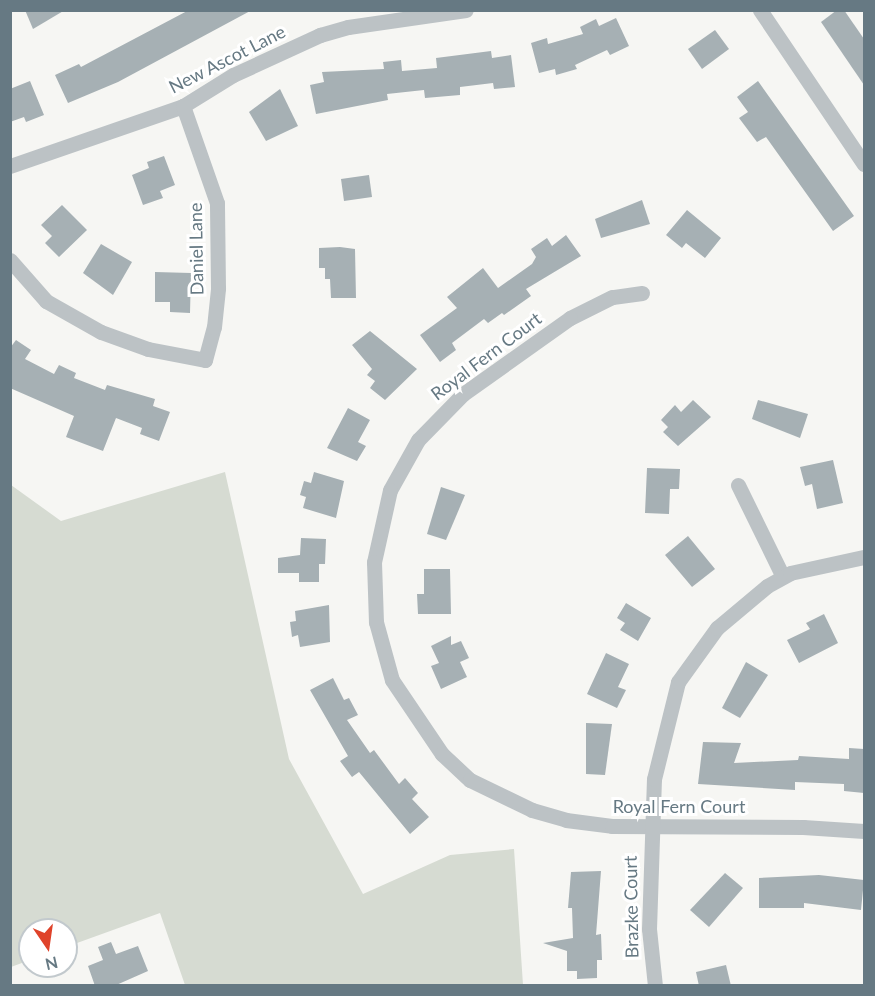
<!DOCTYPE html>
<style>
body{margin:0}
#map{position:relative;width:875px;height:996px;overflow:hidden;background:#f6f6f3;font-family:Lato,sans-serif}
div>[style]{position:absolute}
.green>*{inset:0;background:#d6dbd2}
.building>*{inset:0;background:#a6b0b4}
.minor>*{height:15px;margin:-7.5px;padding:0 7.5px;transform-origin:7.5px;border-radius:7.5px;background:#bcc2c5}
span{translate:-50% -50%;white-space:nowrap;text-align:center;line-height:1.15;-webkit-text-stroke:6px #fff;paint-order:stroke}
.street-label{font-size:18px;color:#667983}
.frame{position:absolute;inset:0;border:12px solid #667983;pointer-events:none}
.north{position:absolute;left:18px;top:918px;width:60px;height:60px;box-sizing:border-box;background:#fff;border:2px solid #c2c9cd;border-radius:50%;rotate:167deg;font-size:16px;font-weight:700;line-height:24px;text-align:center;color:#667983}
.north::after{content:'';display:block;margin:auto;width:21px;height:27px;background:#df432a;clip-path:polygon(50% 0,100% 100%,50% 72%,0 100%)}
</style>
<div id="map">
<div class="green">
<i style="clip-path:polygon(225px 472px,289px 759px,363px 894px,450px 855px,514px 849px,523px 985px,185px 985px,160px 913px,66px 947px,66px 930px,30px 930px,30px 960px,11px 967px,11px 485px,61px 521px)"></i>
</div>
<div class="building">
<i style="clip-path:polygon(25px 10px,65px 10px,33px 29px)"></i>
<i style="clip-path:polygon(189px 10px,252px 10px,118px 82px,68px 103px,55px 75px,79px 64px,81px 67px)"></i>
<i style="clip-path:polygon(837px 10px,844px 10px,864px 39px,864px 85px,821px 22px)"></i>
<i style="clip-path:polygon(616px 18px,629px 46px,610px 55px,607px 50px,575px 65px,577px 69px,556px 75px,555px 69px,539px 73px,531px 43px,547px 38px,548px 44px,583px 34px,580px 27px,596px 19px,599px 26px)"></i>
<i style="clip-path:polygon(715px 30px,729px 49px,702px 69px,688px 49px)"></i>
<i style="clip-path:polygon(491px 51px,492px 58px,511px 55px,515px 87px,494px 89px,493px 83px,460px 87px,460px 95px,425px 98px,424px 90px,387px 94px,388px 100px,316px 114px,310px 85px,324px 82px,322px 72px,384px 69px,383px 62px,401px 60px,402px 71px,437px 68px,436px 58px)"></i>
<i style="clip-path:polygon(30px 81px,44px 115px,26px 122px,24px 117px,10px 122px,10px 89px)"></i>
<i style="clip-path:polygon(758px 81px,854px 216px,833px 231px,766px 137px,757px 142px,739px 118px,748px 112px,737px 97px)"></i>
<i style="clip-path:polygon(280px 89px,298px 126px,266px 141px,249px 112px)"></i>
<i style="clip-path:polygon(164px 156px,175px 185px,160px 191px,163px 198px,143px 205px,132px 175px,149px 168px,147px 162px)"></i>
<i style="clip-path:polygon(369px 175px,372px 197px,344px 201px,341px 179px)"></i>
<i style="clip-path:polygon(642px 200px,650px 224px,601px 238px,595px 219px)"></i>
<i style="clip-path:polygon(62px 205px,87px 230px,59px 257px,45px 243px,52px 236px,41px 225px)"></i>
<i style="clip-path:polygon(687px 210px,721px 238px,705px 258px,686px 243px,682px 248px,666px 235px)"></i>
<i style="clip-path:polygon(566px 235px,581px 256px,526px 289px,531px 296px,504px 315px,502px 313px,488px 323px,484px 319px,452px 343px,456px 350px,440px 362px,420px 335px,457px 308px,447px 297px,483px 268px,498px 288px,532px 264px,536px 257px,531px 249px,547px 238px,552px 246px)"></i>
<i style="clip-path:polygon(101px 244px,132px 262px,113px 295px,83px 273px)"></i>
<i style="clip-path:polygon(340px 247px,355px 249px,356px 298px,331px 298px,330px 279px,325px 279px,325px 268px,319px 268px,319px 248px)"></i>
<i style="clip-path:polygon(155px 272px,191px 273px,190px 313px,170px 312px,170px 302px,155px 302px)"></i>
<i style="clip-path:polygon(370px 331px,417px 369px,385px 400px,370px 388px,375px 381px,367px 375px,372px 369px,352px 345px)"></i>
<i style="clip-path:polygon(16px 340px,31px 350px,25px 359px,54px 374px,59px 365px,76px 373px,74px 378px,105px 390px,107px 385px,155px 399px,153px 406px,170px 412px,159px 441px,140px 434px,142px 428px,116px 418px,103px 451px,66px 437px,74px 416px,10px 388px,10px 348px)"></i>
<i style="clip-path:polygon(693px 400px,711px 417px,678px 446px,663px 432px,668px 427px,661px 420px,675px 405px,681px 412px)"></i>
<i style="clip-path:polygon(758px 400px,808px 414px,800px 438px,752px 419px)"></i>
<i style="clip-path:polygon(348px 408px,370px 420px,358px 442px,366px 446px,357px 461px,327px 448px)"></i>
<i style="clip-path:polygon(833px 460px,843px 503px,817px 509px,812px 484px,805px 486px,800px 467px)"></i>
<i style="clip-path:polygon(647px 468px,680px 469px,679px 489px,670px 489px,669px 514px,645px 513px)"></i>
<i style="clip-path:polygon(314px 472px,344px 481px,336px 518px,303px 508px,306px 497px,300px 495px,304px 481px,311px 483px)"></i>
<i style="clip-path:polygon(441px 487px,465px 495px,446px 540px,427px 534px)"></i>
<i style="clip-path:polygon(688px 536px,715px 569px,692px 587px,665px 555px)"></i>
<i style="clip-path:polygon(301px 538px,326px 539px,325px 564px,319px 564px,319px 582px,299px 582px,299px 573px,278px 573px,278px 558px,300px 555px)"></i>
<i style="clip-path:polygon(424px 569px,450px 569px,451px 614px,418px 614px,417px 594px,424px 594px)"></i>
<i style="clip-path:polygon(626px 603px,651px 618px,638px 641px,620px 630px,625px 623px,617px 618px)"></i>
<i style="clip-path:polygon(329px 605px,330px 642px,300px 647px,298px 635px,292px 637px,290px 622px,296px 621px,295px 611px)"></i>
<i style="clip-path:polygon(824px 614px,838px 643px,799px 663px,787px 640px,810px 629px,806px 623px)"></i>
<i style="clip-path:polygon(451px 636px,451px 645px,461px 641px,469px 658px,460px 662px,467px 677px,441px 689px,431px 666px,439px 663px,431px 646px)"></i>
<i style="clip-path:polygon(606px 653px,629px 664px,618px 687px,626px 690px,617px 708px,587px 694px)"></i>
<i style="clip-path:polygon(746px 662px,768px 675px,740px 718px,722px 708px)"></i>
<i style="clip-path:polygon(333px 678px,344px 700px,349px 698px,358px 715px,347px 720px,370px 753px,374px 750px,399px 784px,405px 778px,418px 793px,412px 799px,429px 817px,410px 834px,359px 772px,352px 777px,340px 761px,348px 756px,310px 690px)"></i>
<i style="clip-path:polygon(586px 723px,612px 724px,605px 775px,586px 774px)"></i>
<i style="clip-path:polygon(703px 742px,741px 743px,734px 763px,798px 760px,799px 756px,849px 759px,849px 748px,864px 749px,864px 793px,844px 791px,844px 784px,795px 782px,795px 790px,698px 784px)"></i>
<i style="clip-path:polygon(601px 871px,596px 935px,601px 934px,602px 960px,597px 960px,597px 978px,577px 979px,577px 971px,567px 971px,567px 951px,543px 943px,573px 938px,572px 908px,568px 908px,571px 872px)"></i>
<i style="clip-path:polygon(725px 873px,743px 888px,709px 927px,690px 910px)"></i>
<i style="clip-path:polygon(819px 875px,864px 880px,861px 910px,804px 903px,804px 908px,759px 908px,759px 878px)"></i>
<i style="clip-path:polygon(111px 942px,116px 954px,138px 946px,148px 971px,114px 986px,95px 986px,88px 966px,103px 960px,98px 947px)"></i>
<i style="clip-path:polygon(726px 965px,731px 986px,699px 986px,696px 972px)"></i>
</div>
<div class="minor">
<i style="left:760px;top:10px;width:186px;rotate:56deg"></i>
<i style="left:10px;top:166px;width:183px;rotate:-19.1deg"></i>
<i style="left:183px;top:106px;width:59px;rotate:-31.8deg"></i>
<i style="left:233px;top:75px;width:96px;rotate:-24.7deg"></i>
<i style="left:320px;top:35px;width:29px;rotate:-16deg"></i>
<i style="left:348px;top:27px;width:119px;rotate:-8.2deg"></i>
<i style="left:10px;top:260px;width:55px;rotate:48.7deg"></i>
<i style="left:46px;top:301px;width:63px;rotate:29.4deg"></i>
<i style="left:101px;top:332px;width:50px;rotate:19.9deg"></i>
<i style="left:148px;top:349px;width:58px;rotate:10.9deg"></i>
<i style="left:205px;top:360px;width:34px;rotate:-75deg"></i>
<i style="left:214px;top:327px;width:39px;rotate:-84deg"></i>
<i style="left:218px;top:288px;width:85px;rotate:-90.7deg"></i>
<i style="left:217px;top:203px;width:103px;rotate:-109.3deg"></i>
<i style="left:642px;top:293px;width:30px;rotate:172deg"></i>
<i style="left:612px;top:297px;width:47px;rotate:153.4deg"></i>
<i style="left:570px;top:318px;width:131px;rotate:144.6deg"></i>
<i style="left:463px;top:394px;width:64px;rotate:134.4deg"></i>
<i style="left:418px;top:440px;width:57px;rotate:119.2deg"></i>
<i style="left:390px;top:490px;width:74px;rotate:102.5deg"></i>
<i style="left:374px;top:562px;width:60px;rotate:88.1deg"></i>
<i style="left:376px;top:622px;width:60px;rotate:74.6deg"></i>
<i style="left:392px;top:680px;width:89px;rotate:56deg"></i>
<i style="left:442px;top:754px;width:38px;rotate:43deg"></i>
<i style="left:470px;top:780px;width:69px;rotate:25.8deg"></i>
<i style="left:532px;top:810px;width:35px;rotate:16deg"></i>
<i style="left:566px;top:820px;width:46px;rotate:7.4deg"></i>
<i style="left:612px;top:826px;width:191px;rotate:0.3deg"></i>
<i style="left:803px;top:827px;width:61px;rotate:3.8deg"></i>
<i style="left:738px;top:485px;width:102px;rotate:63.9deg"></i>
<i style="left:655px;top:986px;width:57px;rotate:-96deg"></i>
<i style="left:649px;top:929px;width:150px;rotate:-88.1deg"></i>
<i style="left:654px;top:779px;width:100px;rotate:-76.1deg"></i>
<i style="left:678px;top:682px;width:67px;rotate:-54.2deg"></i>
<i style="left:717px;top:628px;width:65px;rotate:-40deg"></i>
<i style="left:767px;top:586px;width:26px;rotate:-29deg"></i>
<i style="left:790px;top:573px;width:76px;rotate:-12.2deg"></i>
</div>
<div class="street-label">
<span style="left:227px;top:59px;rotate:-27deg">New Ascot Lane</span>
<span style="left:196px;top:249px;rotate:-91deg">Daniel Lane</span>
<span style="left:486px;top:356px;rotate:-37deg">Royal Fern Court</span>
<span style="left:679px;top:806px">Royal Fern Court</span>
<span style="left:631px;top:907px;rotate:-91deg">Brazke Court</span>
</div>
<div class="frame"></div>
<div class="north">N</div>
</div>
